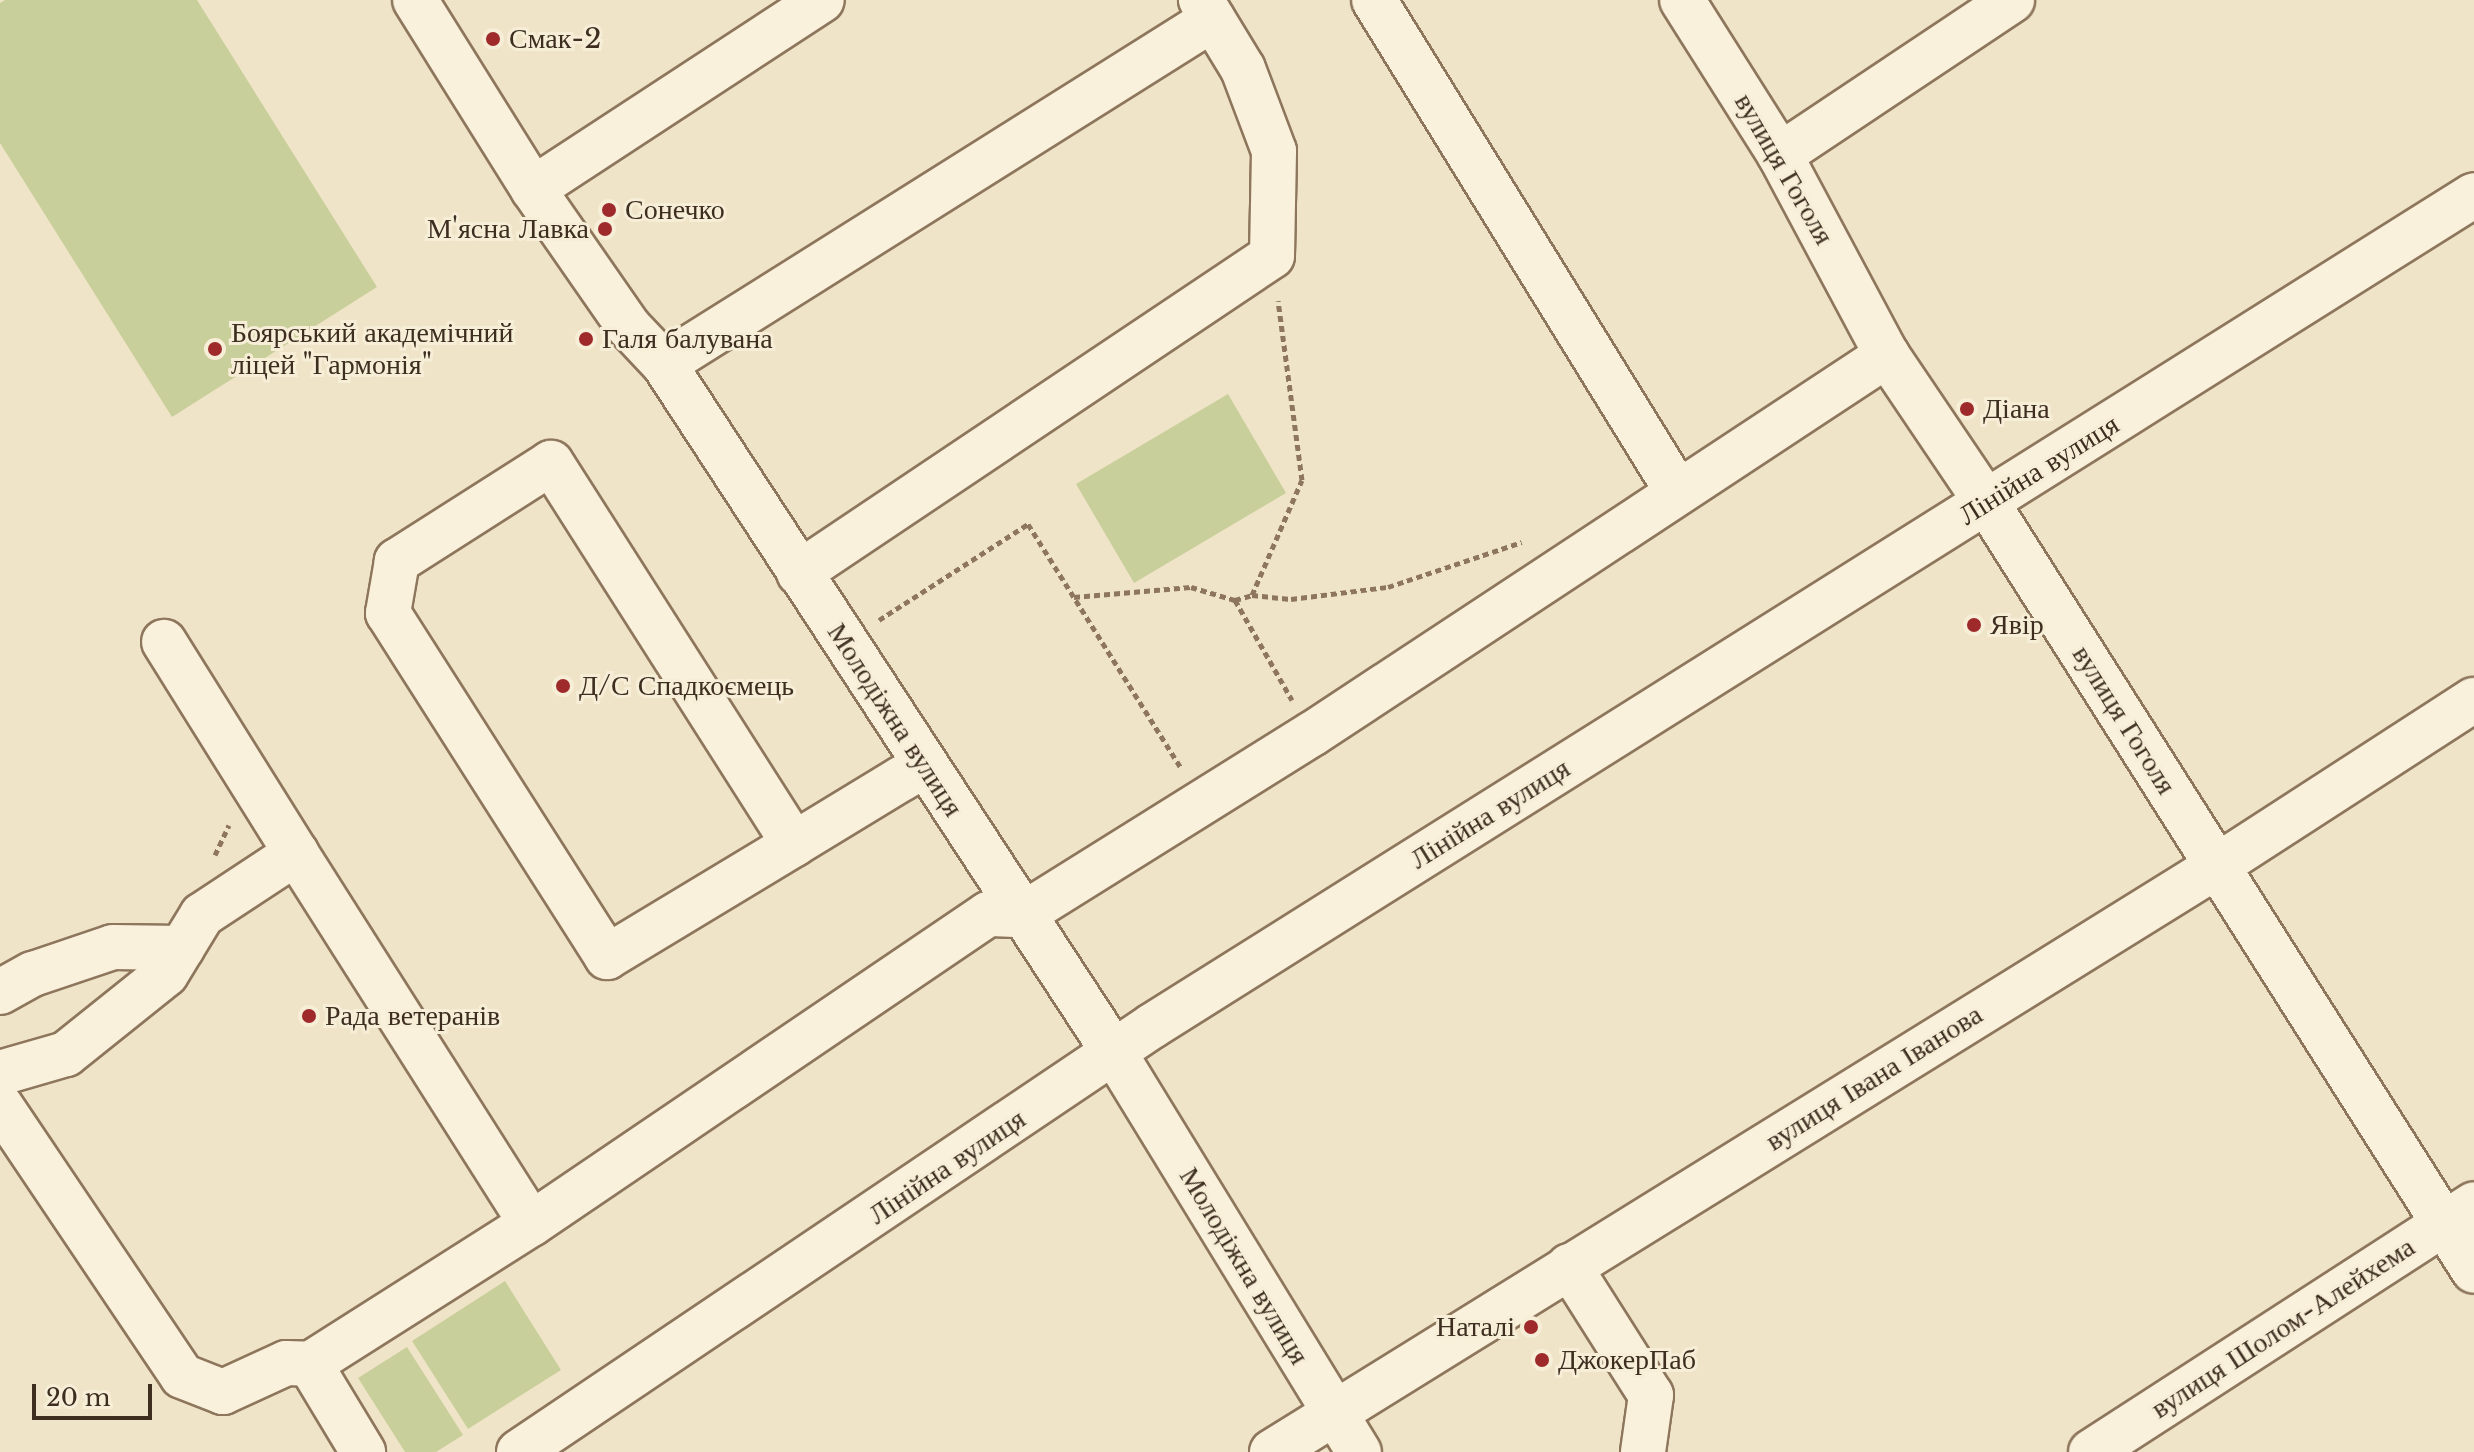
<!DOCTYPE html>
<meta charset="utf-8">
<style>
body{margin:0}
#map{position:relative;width:2474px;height:1452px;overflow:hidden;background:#f0e4c8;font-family:"Libre Baskerville",serif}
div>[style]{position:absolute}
.green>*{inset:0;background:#c9cf9b}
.path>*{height:5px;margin-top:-2.5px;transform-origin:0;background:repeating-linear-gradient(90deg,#8d765c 0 6px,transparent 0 10px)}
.roads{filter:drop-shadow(2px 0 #8d765c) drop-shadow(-2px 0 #8d765c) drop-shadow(0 2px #8d765c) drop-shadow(0 -2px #8d765c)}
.minor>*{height:44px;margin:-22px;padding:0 22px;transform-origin:22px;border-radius:22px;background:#faf1dc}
.dots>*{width:22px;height:22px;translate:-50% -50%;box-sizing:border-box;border:4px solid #f7eed8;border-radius:50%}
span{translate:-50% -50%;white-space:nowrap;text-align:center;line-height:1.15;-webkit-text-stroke:6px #f7eed8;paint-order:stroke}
.poi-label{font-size:28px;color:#3d2e20}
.left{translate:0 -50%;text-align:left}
.right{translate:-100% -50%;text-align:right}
.street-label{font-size:28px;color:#3d2e20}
.scale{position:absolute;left:32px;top:1384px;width:120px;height:36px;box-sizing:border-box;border:4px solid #3d2e20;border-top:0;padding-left:10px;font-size:24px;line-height:28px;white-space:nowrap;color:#3d2e20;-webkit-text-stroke:6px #f7eed8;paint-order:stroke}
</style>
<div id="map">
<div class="green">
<i style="clip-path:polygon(5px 0,197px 0,377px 287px,172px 417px,0 143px,0 3px)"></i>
<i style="clip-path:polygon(1228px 394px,1286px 493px,1134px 583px,1076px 484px)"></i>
<i style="clip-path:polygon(505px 1281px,561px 1370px,468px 1429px,412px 1341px)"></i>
<i style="clip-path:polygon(407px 1347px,463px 1435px,436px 1452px,405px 1452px,358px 1378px)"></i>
</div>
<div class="path">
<i style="left:1252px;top:595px;width:125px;rotate:-66.5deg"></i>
<i style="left:1302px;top:480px;width:181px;rotate:-97.6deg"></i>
<i style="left:1074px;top:597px;width:117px;rotate:-4.9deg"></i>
<i style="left:1191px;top:587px;width:46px;rotate:16.5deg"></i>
<i style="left:1235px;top:600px;width:18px;rotate:-16deg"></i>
<i style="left:1252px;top:595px;width:39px;rotate:6deg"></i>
<i style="left:1291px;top:599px;width:98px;rotate:-7.1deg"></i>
<i style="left:1388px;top:587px;width:141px;rotate:-18.6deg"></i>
<i style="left:1235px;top:600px;width:115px;rotate:60.3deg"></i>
<i style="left:879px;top:620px;width:177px;rotate:-32.8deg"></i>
<i style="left:1028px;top:524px;width:288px;rotate:57.9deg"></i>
<i style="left:215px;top:855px;width:33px;rotate:-65deg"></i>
</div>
<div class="roads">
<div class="minor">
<i style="left:415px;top:0;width:223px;rotate:58deg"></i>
<i style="left:533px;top:189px;width:168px;rotate:55.2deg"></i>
<i style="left:629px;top:327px;width:51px;rotate:46.6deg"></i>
<i style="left:664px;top:364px;width:824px;rotate:56.83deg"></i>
<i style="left:1115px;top:1054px;width:467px;rotate:58.5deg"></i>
<i style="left:1374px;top:0;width:577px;rotate:58.32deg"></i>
<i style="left:1682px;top:0;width:183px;rotate:57.7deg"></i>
<i style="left:1780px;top:155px;width:227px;rotate:61.9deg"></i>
<i style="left:1887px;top:355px;width:179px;rotate:56deg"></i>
<i style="left:1987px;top:503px;width:909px;rotate:57.62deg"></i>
<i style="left:1780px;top:155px;width:279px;rotate:-33.7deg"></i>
<i style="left:533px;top:189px;width:345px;rotate:-33.2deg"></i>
<i style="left:664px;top:364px;width:648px;rotate:-32.15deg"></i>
<i style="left:799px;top:573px;width:569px;rotate:-33.83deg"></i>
<i style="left:1272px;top:256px;width:105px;rotate:-88.9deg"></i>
<i style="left:1274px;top:151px;width:88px;rotate:-110.7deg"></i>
<i style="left:1243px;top:69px;width:81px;rotate:-121.3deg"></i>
<i style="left:794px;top:844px;width:452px;rotate:-122.5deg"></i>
<i style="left:551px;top:463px;width:183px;rotate:147.5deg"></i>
<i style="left:397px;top:561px;width:53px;rotate:99.8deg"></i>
<i style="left:388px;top:613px;width:408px;rotate:57.5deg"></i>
<i style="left:607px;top:957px;width:218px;rotate:-31.1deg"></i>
<i style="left:794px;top:844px;width:125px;rotate:-31.3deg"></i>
<i style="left:901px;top:779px;width:28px;rotate:-30deg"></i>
<i style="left:296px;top:853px;width:439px;rotate:57.6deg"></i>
<i style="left:0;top:992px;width:38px;rotate:-29deg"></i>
<i style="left:33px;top:974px;width:84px;rotate:-18.6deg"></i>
<i style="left:113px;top:947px;width:69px;rotate:0.8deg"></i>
<i style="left:0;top:1073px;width:69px;rotate:-16.1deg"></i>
<i style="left:66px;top:1054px;width:128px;rotate:-38.7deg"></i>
<i style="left:166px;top:974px;width:69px;rotate:-58.6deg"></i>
<i style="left:202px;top:915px;width:113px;rotate:-33.4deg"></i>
<i style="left:296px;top:853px;width:249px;rotate:-122deg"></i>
<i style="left:0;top:1105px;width:326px;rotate:56.1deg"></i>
<i style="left:182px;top:1376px;width:44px;rotate:21.3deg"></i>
<i style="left:223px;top:1392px;width:69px;rotate:-24.7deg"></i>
<i style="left:286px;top:1363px;width:24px;rotate:2deg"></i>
<i style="left:310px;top:1364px;width:262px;rotate:-32.4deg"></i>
<i style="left:531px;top:1224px;width:552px;rotate:-34.15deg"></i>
<i style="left:988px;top:914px;width:34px;rotate:2deg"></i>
<i style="left:1022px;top:915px;width:342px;rotate:-32deg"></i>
<i style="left:1312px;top:734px;width:689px;rotate:-33.39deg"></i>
<i style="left:1569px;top:1266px;width:153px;rotate:57.6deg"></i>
<i style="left:1651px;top:1395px;width:58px;rotate:98deg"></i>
<i style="left:310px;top:1364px;width:103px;rotate:58.9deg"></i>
<i style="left:519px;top:1452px;width:763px;rotate:-33.94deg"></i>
<i style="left:1152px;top:1026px;width:1561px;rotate:-32.15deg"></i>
<i style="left:1272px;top:1452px;width:1112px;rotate:-31.8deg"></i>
<i style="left:2217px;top:866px;width:306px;rotate:-32.9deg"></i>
<i style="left:2091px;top:1452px;width:456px;rotate:-32.9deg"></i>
</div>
</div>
<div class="dots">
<i style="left:493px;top:39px;background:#9e2a2b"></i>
<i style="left:609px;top:210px;background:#9e2a2b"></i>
<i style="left:605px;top:229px;background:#9e2a2b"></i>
<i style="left:586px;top:339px;background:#9e2a2b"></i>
<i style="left:215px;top:349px;background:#9e2a2b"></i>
<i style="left:1967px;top:409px;background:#9e2a2b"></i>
<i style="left:1974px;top:625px;background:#9e2a2b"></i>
<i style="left:563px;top:686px;background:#9e2a2b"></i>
<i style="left:309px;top:1016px;background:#9e2a2b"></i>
<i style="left:1531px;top:1327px;background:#9e2a2b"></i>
<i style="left:1542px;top:1360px;background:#9e2a2b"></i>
</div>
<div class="poi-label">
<span class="left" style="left:509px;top:39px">Смак-2</span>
<span class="left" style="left:625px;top:210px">Сонечко</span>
<span class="right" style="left:589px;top:229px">М'ясна Лавка</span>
<span class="left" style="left:231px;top:349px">Боярський академічний<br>ліцей "Гармонія"</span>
<span class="left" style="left:602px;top:339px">Галя балувана</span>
<span class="left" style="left:1983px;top:409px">Діана</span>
<span class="left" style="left:1990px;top:625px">Явір</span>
<span class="left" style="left:579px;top:686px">Д/С Спадкоємець</span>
<span class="left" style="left:325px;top:1016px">Рада ветеранів</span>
<span class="right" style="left:1515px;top:1327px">Наталі</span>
<span class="left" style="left:1558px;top:1360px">ДжокерПаб</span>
</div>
<div class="street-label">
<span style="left:1784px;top:169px;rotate:60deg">вулиця Гоголя</span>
<span style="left:2039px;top:470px;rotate:-32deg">Лінійна вулиця</span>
<span style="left:895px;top:720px;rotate:57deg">Молодіжна вулиця</span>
<span style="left:2124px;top:720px;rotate:58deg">вулиця Гоголя</span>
<span style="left:1490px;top:814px;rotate:-32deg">Лінійна вулиця</span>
<span style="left:1874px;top:1078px;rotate:-32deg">вулиця Івана Іванова</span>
<span style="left:947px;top:1167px;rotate:-34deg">Лінійна вулиця</span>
<span style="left:1244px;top:1266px;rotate:59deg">Молодіжна вулиця</span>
<span style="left:2283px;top:1328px;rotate:-33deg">вулиця Шолом-Алейхема</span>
</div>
<div class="scale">20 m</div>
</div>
